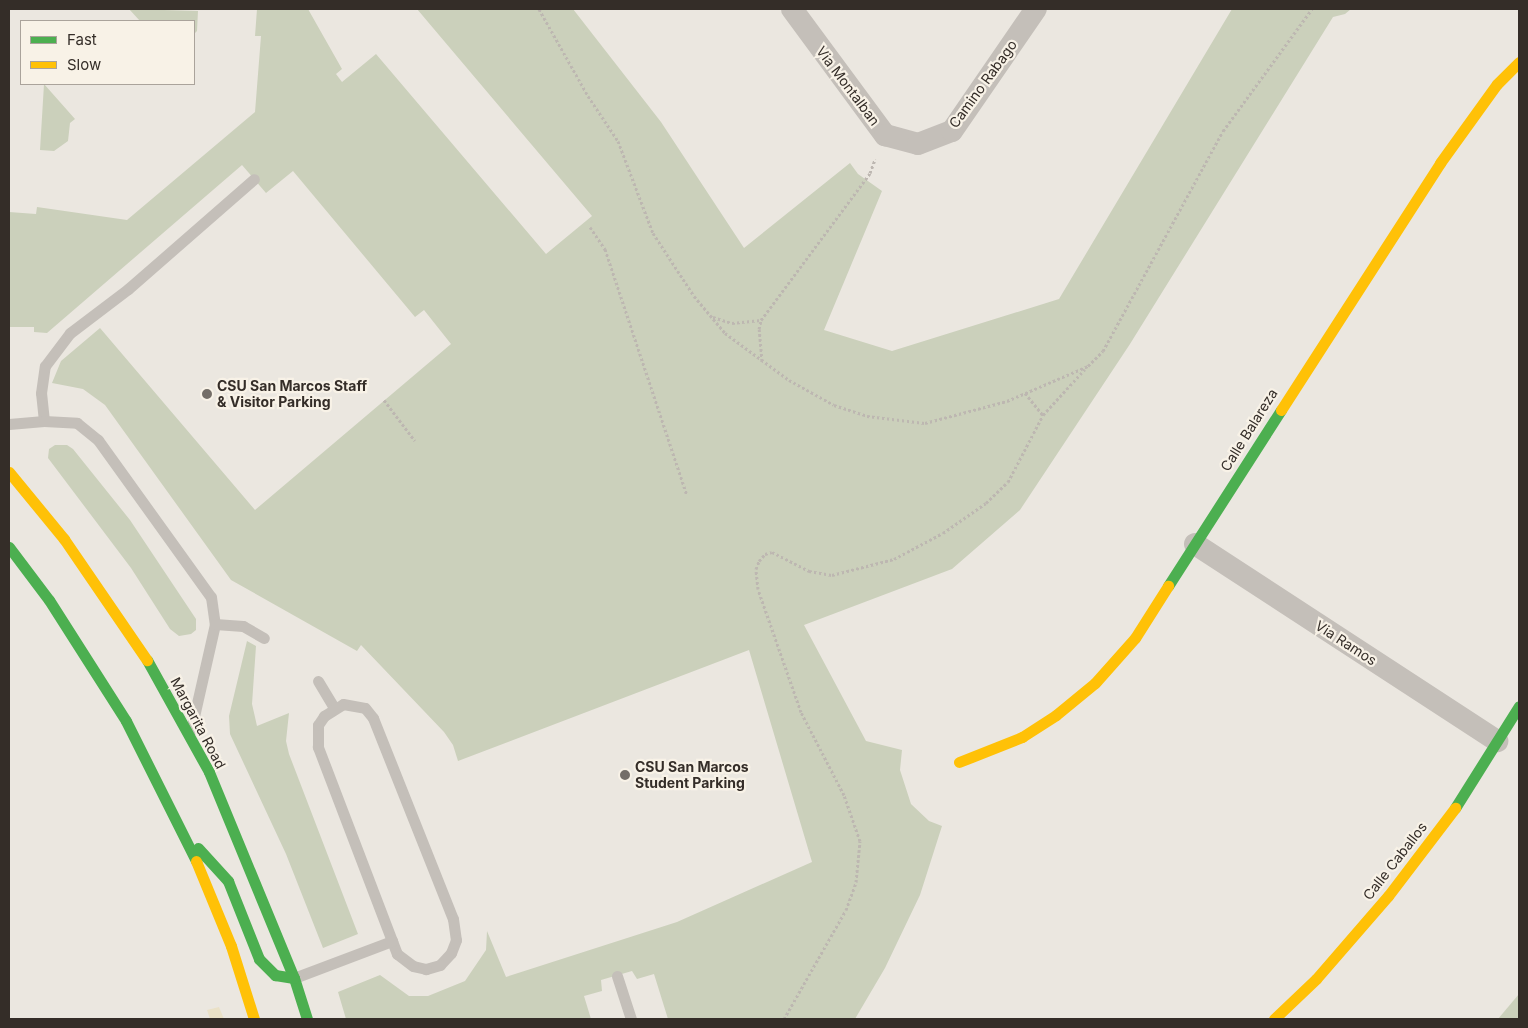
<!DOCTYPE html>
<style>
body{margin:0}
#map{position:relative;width:1528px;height:1028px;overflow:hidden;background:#ebe7e0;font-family:Inter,sans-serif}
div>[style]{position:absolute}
.green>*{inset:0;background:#cbd0bb}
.sand>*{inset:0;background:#eae1c7}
.path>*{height:3px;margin-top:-1.5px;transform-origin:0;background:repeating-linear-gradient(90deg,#bdb7b1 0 2.5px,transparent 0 5px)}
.lane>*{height:11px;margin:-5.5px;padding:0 5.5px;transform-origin:5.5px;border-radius:5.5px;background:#c4bfb9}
.street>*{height:22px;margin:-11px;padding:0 11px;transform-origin:11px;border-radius:11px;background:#c4bfb9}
.fast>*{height:11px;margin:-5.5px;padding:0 5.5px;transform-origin:5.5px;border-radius:5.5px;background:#4caf50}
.slow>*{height:11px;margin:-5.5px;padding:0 5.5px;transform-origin:5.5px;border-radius:5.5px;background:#ffc107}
.dots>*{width:14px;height:14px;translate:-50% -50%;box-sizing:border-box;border:2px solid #f8f2e7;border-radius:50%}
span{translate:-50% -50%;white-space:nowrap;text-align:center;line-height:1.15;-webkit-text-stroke:4.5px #f8f2e7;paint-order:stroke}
.street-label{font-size:14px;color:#342d28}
.poi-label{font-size:14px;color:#342d28;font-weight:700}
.left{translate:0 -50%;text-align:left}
.frame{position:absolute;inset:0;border:10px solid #342d28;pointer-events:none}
.legend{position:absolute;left:20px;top:20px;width:175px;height:65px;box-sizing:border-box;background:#f8f2e7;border:1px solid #aaa39b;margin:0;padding:6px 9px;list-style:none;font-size:15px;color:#342d28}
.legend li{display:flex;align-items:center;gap:10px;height:25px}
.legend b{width:25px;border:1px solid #aaa39b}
</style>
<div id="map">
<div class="green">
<i style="clip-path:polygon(129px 9px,198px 11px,197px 31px,194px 34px,194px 21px,140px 21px)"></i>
<i style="clip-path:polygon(257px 9px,308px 9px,342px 69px,336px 74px,342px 82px,376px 54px,546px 254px,592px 216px,417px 9px,573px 9px,661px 122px,744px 248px,850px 163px,858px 174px,882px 191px,824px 330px,892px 351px,1059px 299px,1232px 9px,1351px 9px,1345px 14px,1333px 17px,1130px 344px,1020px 510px,952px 569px,804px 625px,866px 741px,902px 750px,900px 770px,911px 804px,929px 821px,942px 826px,920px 895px,885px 968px,855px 1019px,668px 1019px,654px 974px,637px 979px,632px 971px,601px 980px,602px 991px,584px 996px,591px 1019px,346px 1019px,338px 992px,380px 975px,409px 996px,428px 996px,465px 981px,486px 950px,487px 931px,506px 977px,677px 922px,812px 862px,749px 650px,458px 761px,453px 745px,444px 732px,361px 645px,357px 651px,231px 580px,105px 405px,83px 389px,52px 383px,61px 361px,100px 328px,255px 510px,451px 344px,424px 310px,415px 317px,293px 171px,266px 193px,242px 165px,47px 333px,34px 332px,34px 327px,9px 327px,9px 212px,36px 214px,37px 207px,127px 220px,255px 112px,261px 36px,255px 36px)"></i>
<i style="clip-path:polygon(44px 84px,75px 119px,70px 123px,68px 141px,54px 151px,40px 150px)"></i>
<i style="clip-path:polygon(55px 445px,67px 445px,73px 449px,130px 520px,196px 619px,196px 630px,191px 634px,179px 636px,170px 629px,131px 568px,48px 458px,49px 449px)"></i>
<i style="clip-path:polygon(247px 641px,256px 646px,252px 704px,257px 726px,289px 713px,286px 741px,289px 754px,358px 934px,323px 948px,286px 854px,230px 734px,229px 716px)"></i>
<i style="clip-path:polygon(1519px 994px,1519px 1019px,1498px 1019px)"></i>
</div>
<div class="sand">
<i style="clip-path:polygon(219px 1007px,224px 1019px,210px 1019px,207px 1010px)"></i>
</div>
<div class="path">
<i style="left:539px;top:9px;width:100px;rotate:60.6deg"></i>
<i style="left:588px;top:96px;width:54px;rotate:56.3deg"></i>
<i style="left:618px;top:141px;width:98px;rotate:69.2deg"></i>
<i style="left:653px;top:233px;width:75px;rotate:56.9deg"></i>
<i style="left:694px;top:296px;width:48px;rotate:50deg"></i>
<i style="left:725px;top:333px;width:79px;rotate:36.3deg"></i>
<i style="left:789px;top:380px;width:51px;rotate:29.1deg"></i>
<i style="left:834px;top:405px;width:35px;rotate:18deg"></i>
<i style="left:867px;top:416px;width:58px;rotate:6.9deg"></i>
<i style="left:925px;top:423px;width:85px;rotate:-15deg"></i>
<i style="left:1007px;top:401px;width:88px;rotate:-23.4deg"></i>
<i style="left:1088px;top:366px;width:21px;rotate:-45deg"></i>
<i style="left:1103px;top:351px;width:251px;rotate:-61.4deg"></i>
<i style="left:1223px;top:131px;width:151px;rotate:-53.9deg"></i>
<i style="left:590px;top:227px;width:27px;rotate:56deg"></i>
<i style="left:605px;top:249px;width:259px;rotate:71.6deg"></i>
<i style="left:713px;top:317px;width:20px;rotate:18deg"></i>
<i style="left:732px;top:323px;width:29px;rotate:-6deg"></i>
<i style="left:762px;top:361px;width:32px;rotate:-95deg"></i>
<i style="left:759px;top:329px;width:9px;rotate:-77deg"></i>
<i style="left:761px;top:320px;width:183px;rotate:-53.4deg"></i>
<i style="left:870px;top:173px;width:15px;rotate:-70deg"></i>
<i style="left:1025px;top:393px;width:28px;rotate:51deg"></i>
<i style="left:384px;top:400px;width:51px;rotate:52.9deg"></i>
<i style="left:784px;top:1019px;width:125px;rotate:-60.4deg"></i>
<i style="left:846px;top:910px;width:30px;rotate:-70deg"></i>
<i style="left:856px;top:882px;width:41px;rotate:-84.4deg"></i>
<i style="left:860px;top:841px;width:49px;rotate:-109.2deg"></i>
<i style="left:844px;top:795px;width:93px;rotate:-117.4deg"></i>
<i style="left:801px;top:712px;width:130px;rotate:-109.3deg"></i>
<i style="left:758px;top:589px;width:20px;rotate:-96deg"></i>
<i style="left:756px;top:569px;width:9px;rotate:-69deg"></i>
<i style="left:759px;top:561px;width:9px;rotate:-49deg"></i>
<i style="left:765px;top:554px;width:7px;rotate:-16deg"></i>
<i style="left:772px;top:552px;width:42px;rotate:27.2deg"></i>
<i style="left:809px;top:571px;width:23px;rotate:10deg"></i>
<i style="left:832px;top:575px;width:64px;rotate:-14.5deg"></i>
<i style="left:894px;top:559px;width:55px;rotate:-28deg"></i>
<i style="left:943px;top:533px;width:52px;rotate:-34.9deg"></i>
<i style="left:986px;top:503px;width:30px;rotate:-44deg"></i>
<i style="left:1008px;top:482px;width:76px;rotate:-62.4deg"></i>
<i style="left:1043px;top:415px;width:62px;rotate:-47.6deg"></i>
</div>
<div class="lane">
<i style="left:44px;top:421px;width:28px;rotate:-96deg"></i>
<i style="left:41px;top:393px;width:27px;rotate:-82deg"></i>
<i style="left:45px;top:366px;width:41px;rotate:-52.9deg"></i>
<i style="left:70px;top:333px;width:73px;rotate:-37.2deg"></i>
<i style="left:128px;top:289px;width:167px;rotate:-41.1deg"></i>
<i style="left:9px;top:424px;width:35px;rotate:-5deg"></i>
<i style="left:44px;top:421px;width:33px;rotate:3deg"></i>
<i style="left:77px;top:423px;width:27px;rotate:39deg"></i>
<i style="left:98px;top:440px;width:193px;rotate:54.3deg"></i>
<i style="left:211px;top:597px;width:27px;rotate:82deg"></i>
<i style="left:215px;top:624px;width:109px;rotate:102.8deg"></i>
<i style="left:215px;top:624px;width:28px;rotate:4deg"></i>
<i style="left:243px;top:626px;width:24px;rotate:30deg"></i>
<i style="left:318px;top:681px;width:31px;rotate:59deg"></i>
<i style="left:343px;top:704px;width:22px;rotate:10deg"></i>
<i style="left:365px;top:708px;width:13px;rotate:51deg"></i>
<i style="left:373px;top:718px;width:216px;rotate:68.3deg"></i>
<i style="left:453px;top:919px;width:21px;rotate:82deg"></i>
<i style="left:456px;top:940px;width:14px;rotate:111deg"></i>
<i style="left:451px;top:953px;width:16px;rotate:133deg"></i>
<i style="left:440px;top:965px;width:15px;rotate:164deg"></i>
<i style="left:426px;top:969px;width:13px;rotate:-167deg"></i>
<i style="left:413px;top:966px;width:20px;rotate:-143deg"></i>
<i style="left:397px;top:954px;width:222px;rotate:-110.9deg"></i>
<i style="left:318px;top:747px;width:22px;rotate:-90deg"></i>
<i style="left:318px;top:725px;width:11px;rotate:-56deg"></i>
<i style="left:324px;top:716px;width:22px;rotate:-32deg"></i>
<i style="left:617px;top:976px;width:45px;rotate:72deg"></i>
<i style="left:294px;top:978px;width:105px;rotate:-20.7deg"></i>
</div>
<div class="street">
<i style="left:792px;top:9px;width:157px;rotate:53.6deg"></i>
<i style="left:885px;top:135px;width:34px;rotate:15deg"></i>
<i style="left:918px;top:144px;width:36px;rotate:-21deg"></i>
<i style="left:952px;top:131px;width:148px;rotate:-55.5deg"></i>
<i style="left:1195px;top:544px;width:361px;rotate:33.1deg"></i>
</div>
<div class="fast">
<i style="left:9px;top:547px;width:66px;rotate:53deg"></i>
<i style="left:49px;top:600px;width:143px;rotate:57.5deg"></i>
<i style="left:126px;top:721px;width:157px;rotate:63.4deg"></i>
<i style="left:1168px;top:586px;width:209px;rotate:-57.3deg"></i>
<i style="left:147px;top:660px;width:128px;rotate:61deg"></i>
<i style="left:209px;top:772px;width:223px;rotate:67.6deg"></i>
<i style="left:294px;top:978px;width:43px;rotate:72.4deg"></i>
<i style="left:1455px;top:808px;width:120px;rotate:-57.9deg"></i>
<i style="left:198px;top:848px;width:45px;rotate:47.7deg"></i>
<i style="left:228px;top:881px;width:84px;rotate:68.3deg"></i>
<i style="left:259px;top:959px;width:23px;rotate:45deg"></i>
<i style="left:275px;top:975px;width:19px;rotate:9deg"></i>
</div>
<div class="slow">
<i style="left:1281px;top:410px;width:294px;rotate:-57.2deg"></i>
<i style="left:1440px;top:163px;width:97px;rotate:-54.2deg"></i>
<i style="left:1497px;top:84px;width:31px;rotate:-45deg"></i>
<i style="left:9px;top:472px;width:87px;rotate:50.6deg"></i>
<i style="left:64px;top:539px;width:147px;rotate:55.6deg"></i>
<i style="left:959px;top:762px;width:68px;rotate:-21.6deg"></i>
<i style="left:1022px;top:737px;width:40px;rotate:-32.9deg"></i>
<i style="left:1056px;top:715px;width:50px;rotate:-39.4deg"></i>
<i style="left:1095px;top:683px;width:60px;rotate:-48.4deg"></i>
<i style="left:1135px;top:638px;width:62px;rotate:-57.6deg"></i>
<i style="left:196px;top:861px;width:92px;rotate:67.6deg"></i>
<i style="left:231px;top:946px;width:77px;rotate:72.5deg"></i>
<i style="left:1274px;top:1019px;width:58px;rotate:-43.6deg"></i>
<i style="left:1316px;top:979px;width:110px;rotate:-49.1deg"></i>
<i style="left:1388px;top:896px;width:111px;rotate:-52.7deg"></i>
</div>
<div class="dots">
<i style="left:207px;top:394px;background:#746e68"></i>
<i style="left:625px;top:775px;background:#746e68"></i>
</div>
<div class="street-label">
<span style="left:983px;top:84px;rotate:-54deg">Camino Rabago</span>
<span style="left:848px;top:86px;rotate:53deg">Via Montalban</span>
<span style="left:1249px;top:430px;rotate:-58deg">Calle Balareza</span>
<span style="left:1346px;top:643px;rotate:33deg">Via Ramos</span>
<span style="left:198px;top:723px;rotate:62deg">Margarita Road</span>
<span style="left:1395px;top:861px;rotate:-52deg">Calle Caballos</span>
</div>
<div class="poi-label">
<span class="left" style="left:217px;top:394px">CSU San Marcos Staff<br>&amp; Visitor Parking</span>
<span class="left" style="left:635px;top:775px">CSU San Marcos<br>Student Parking</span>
</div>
<div class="frame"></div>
<ul class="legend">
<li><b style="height:6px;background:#4caf50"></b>Fast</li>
<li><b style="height:6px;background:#ffc107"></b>Slow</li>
</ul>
</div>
